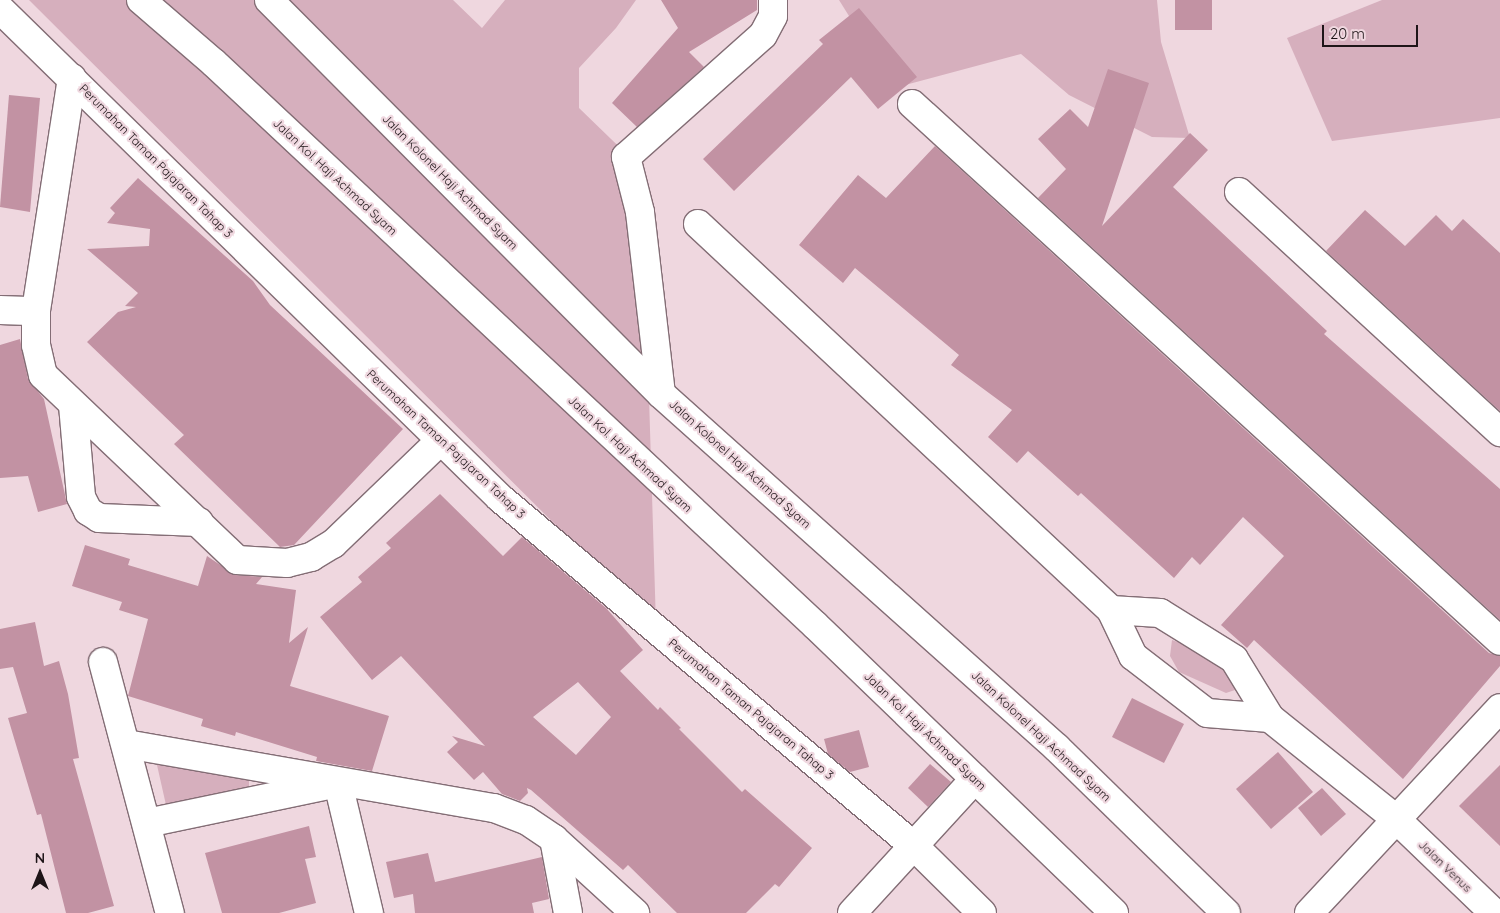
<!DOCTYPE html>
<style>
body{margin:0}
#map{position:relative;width:1500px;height:913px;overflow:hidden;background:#efd7df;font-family:Quicksand,sans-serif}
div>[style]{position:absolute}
.green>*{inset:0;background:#d6afbd}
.building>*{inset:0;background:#c292a3}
.roads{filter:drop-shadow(1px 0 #836d75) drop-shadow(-1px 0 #836d75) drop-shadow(0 1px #836d75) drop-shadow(0 -1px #836d75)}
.minor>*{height:28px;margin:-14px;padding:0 14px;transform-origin:14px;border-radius:14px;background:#fff}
.major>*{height:28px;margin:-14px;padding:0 14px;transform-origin:14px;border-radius:14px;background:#fff}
span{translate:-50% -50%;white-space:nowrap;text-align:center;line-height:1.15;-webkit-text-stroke:4.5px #efd7df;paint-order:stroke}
.street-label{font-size:12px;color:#1e1518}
.north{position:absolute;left:15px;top:848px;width:50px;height:50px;-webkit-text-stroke:4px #efd7df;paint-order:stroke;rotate:0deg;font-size:14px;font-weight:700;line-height:20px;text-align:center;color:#1e1518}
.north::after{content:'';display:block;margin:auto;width:18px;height:22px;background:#1e1518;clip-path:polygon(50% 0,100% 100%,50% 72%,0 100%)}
.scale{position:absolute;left:1322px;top:25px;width:96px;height:22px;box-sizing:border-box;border:2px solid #1e1518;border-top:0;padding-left:6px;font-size:15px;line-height:18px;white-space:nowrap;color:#1e1518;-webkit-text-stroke:4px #efd7df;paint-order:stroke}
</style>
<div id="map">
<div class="green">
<i style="clip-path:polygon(29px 0,453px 0,482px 28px,505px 0,636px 0,616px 28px,579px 68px,579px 108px,642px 169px,656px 625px)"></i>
<i style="clip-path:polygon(839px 0,1157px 0,1161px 42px,1190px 138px,1152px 137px,1069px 95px,1021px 54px,894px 88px)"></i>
<i style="clip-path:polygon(1382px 0,1500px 0,1500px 118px,1332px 141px,1287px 38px)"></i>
<i style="clip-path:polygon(1172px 640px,1211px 654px,1241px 688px,1226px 693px,1179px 672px,1170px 656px)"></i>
<i style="clip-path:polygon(165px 754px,239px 775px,249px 781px,249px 786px,236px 792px,166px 805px,157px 765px)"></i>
</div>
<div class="building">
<i style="clip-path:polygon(661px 0,757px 0,757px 10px,689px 52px,704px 67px,637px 127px,612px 103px,678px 28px)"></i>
<i style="clip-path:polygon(1175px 0,1212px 0,1212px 30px,1175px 30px)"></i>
<i style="clip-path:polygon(859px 8px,917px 77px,878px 109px,851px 77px,734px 191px,703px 159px,823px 44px,819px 40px)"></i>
<i style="clip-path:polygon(1108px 69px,1149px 83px,1102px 226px,1190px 133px,1208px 150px,1173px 187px,1327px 331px,1324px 334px,1500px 489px,1500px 620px,1038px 198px,1066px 169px,1038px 139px,1070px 109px,1088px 127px)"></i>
<i style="clip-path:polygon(9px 95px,40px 98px,30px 212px,0 207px)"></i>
<i style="clip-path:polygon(935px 146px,1489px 653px,1500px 656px,1500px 666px,1403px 779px,1254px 640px,1247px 648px,1221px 625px,1284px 556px,1243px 517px,1200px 565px,1192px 557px,1174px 578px,1081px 493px,1078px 496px,1028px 451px,1017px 463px,988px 437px,1012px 410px,951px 365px,959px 355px,855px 268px,843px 283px,799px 245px,858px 175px,886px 198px)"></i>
<i style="clip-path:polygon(138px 178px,253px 281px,270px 305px,403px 429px,294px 545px,280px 547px,174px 444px,184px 435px,87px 342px,118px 312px,136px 307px,125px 306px,138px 293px,87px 249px,149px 246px,150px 229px,107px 223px,115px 213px,110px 208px)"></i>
<i style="clip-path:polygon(1365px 210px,1405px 246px,1436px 215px,1452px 231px,1463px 219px,1500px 253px,1500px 411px,1326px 251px)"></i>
<i style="clip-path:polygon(20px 339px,28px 379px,44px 399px,67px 504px,38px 512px,28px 476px,0 478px,0 345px)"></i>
<i style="clip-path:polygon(evenodd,440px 494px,503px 556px,522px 537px,606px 608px,643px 650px,620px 671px,658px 710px,660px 707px,681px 728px,679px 729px,742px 792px,745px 789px,812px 848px,779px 887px,775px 884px,746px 913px,677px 913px,628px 865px,623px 870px,531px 790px,527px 788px,528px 793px,520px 801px,502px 794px,483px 772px,474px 780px,447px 752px,458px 742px,452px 736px,485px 746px,401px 656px,372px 680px,320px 617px,362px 582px,358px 577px,391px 548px,386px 543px,440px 494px,578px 682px,611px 717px,576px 755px,533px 717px,578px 682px)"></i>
<i style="clip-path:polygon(85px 545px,130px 559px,128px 565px,198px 586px,207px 556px,235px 575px,262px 577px,256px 584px,296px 590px,289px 643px,308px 627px,290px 686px,389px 716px,372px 771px,316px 761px,317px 757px,236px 732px,235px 736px,201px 726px,203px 719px,128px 696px,148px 619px,119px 610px,122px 602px,72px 586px)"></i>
<i style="clip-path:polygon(35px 622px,44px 666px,59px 661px,68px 694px,79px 758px,73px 759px,114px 906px,88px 913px,66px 913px,41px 814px,37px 815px,8px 718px,27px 713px,13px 667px,0 669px,0 629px)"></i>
<i style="clip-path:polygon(1132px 698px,1184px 724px,1164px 763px,1112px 737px)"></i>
<i style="clip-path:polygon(859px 730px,869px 767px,850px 772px,828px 754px,824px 739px)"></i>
<i style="clip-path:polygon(1278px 752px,1313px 792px,1271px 829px,1236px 789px)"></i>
<i style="clip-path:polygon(930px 764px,951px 782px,928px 807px,908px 788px)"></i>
<i style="clip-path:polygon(1500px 765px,1500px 846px,1459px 806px)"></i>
<i style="clip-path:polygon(1322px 788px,1346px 814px,1321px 836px,1298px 808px)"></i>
<i style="clip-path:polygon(309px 826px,316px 857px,305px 859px,316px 903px,279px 913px,222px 913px,205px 853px)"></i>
<i style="clip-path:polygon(428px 853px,435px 882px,542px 857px,549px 899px,532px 903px,534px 913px,415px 913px,413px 894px,394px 898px,386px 862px)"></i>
</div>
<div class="roads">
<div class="minor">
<i style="left:0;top:9px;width:699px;rotate:44.36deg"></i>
<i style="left:500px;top:498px;width:542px;rotate:40.06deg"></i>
<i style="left:915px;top:847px;width:94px;rotate:44.6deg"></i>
<i style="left:72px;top:78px;width:236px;rotate:98.8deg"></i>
<i style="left:36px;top:311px;width:34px;rotate:90deg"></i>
<i style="left:36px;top:345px;width:31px;rotate:77deg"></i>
<i style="left:43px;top:375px;width:268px;rotate:43.6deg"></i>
<i style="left:237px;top:560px;width:50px;rotate:3.4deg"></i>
<i style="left:287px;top:563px;width:25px;rotate:-14deg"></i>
<i style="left:311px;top:557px;width:26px;rotate:-31deg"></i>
<i style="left:333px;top:544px;width:149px;rotate:-43.9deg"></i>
<i style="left:912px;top:104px;width:796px;rotate:42.4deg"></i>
<i style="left:1239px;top:192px;width:355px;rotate:42.6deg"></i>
<i style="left:698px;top:224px;width:565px;rotate:43.06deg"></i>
<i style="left:1111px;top:610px;width:51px;rotate:64.4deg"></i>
<i style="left:1133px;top:656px;width:93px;rotate:37.6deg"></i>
<i style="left:1207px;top:713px;width:63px;rotate:4.5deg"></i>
<i style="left:0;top:310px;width:36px;rotate:2deg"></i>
<i style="left:661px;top:394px;width:183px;rotate:-96.6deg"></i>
<i style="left:640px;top:212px;width:57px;rotate:-104.3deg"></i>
<i style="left:626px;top:157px;width:183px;rotate:-41.7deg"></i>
<i style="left:763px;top:35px;width:21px;rotate:-62deg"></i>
<i style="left:773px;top:16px;width:16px;rotate:-90deg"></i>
<i style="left:73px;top:405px;width:92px;rotate:85deg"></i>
<i style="left:81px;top:497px;width:16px;rotate:63deg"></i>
<i style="left:88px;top:511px;width:13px;rotate:32deg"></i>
<i style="left:99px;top:518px;width:100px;rotate:2.3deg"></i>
<i style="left:1111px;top:610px;width:49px;rotate:3.5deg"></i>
<i style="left:1160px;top:613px;width:87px;rotate:31.9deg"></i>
<i style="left:1234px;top:659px;width:69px;rotate:58.6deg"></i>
<i style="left:1270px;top:718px;width:161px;rotate:38.7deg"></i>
<i style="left:1396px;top:819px;width:136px;rotate:43.8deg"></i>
<i style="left:103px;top:662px;width:260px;rotate:75.1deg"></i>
<i style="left:126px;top:744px;width:374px;rotate:9.9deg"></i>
<i style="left:494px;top:808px;width:34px;rotate:21deg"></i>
<i style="left:526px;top:820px;width:34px;rotate:34deg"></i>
<i style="left:554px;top:839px;width:110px;rotate:42.4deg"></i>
<i style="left:147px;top:823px;width:195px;rotate:-11.8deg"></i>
<i style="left:338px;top:783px;width:134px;rotate:76.6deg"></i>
<i style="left:554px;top:839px;width:75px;rotate:79.3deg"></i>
<i style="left:852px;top:913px;width:182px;rotate:-47.5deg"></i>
<i style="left:1309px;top:913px;width:280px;rotate:-47deg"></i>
</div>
<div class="major">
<i style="left:141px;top:0;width:96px;rotate:40.8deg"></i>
<i style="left:214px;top:63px;width:823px;rotate:43.08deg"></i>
<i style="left:815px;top:625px;width:415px;rotate:43.9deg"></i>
<i style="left:269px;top:0;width:556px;rotate:45.15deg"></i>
<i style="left:661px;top:394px;width:531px;rotate:41.79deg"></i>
<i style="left:1057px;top:748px;width:236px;rotate:44.3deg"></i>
</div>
</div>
<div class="street-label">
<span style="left:156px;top:161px;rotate:45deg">Perumahan Taman Pajajaran Tahap 3</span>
<span style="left:335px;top:177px;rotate:43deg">Jalan Kol. Haji Achmad Syam</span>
<span style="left:450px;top:182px;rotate:45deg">Jalan Kolonel Haji Achmad Syam</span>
<span style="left:446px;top:444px;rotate:43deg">Perumahan Taman Pajajaran Tahap 3</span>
<span style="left:630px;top:454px;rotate:43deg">Jalan Kol. Haji Achmad Syam</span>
<span style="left:740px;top:464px;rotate:42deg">Jalan Kolonel Haji Achmad Syam</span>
<span style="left:751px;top:709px;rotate:40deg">Perumahan Taman Pajajaran Tahap 3</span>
<span style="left:925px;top:731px;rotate:44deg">Jalan Kol. Haji Achmad Syam</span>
<span style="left:1041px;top:736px;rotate:43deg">Jalan Kolonel Haji Achmad Syam</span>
<span style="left:1445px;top:866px;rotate:44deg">Jalan Venus</span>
</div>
<div class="north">N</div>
<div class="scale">20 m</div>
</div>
